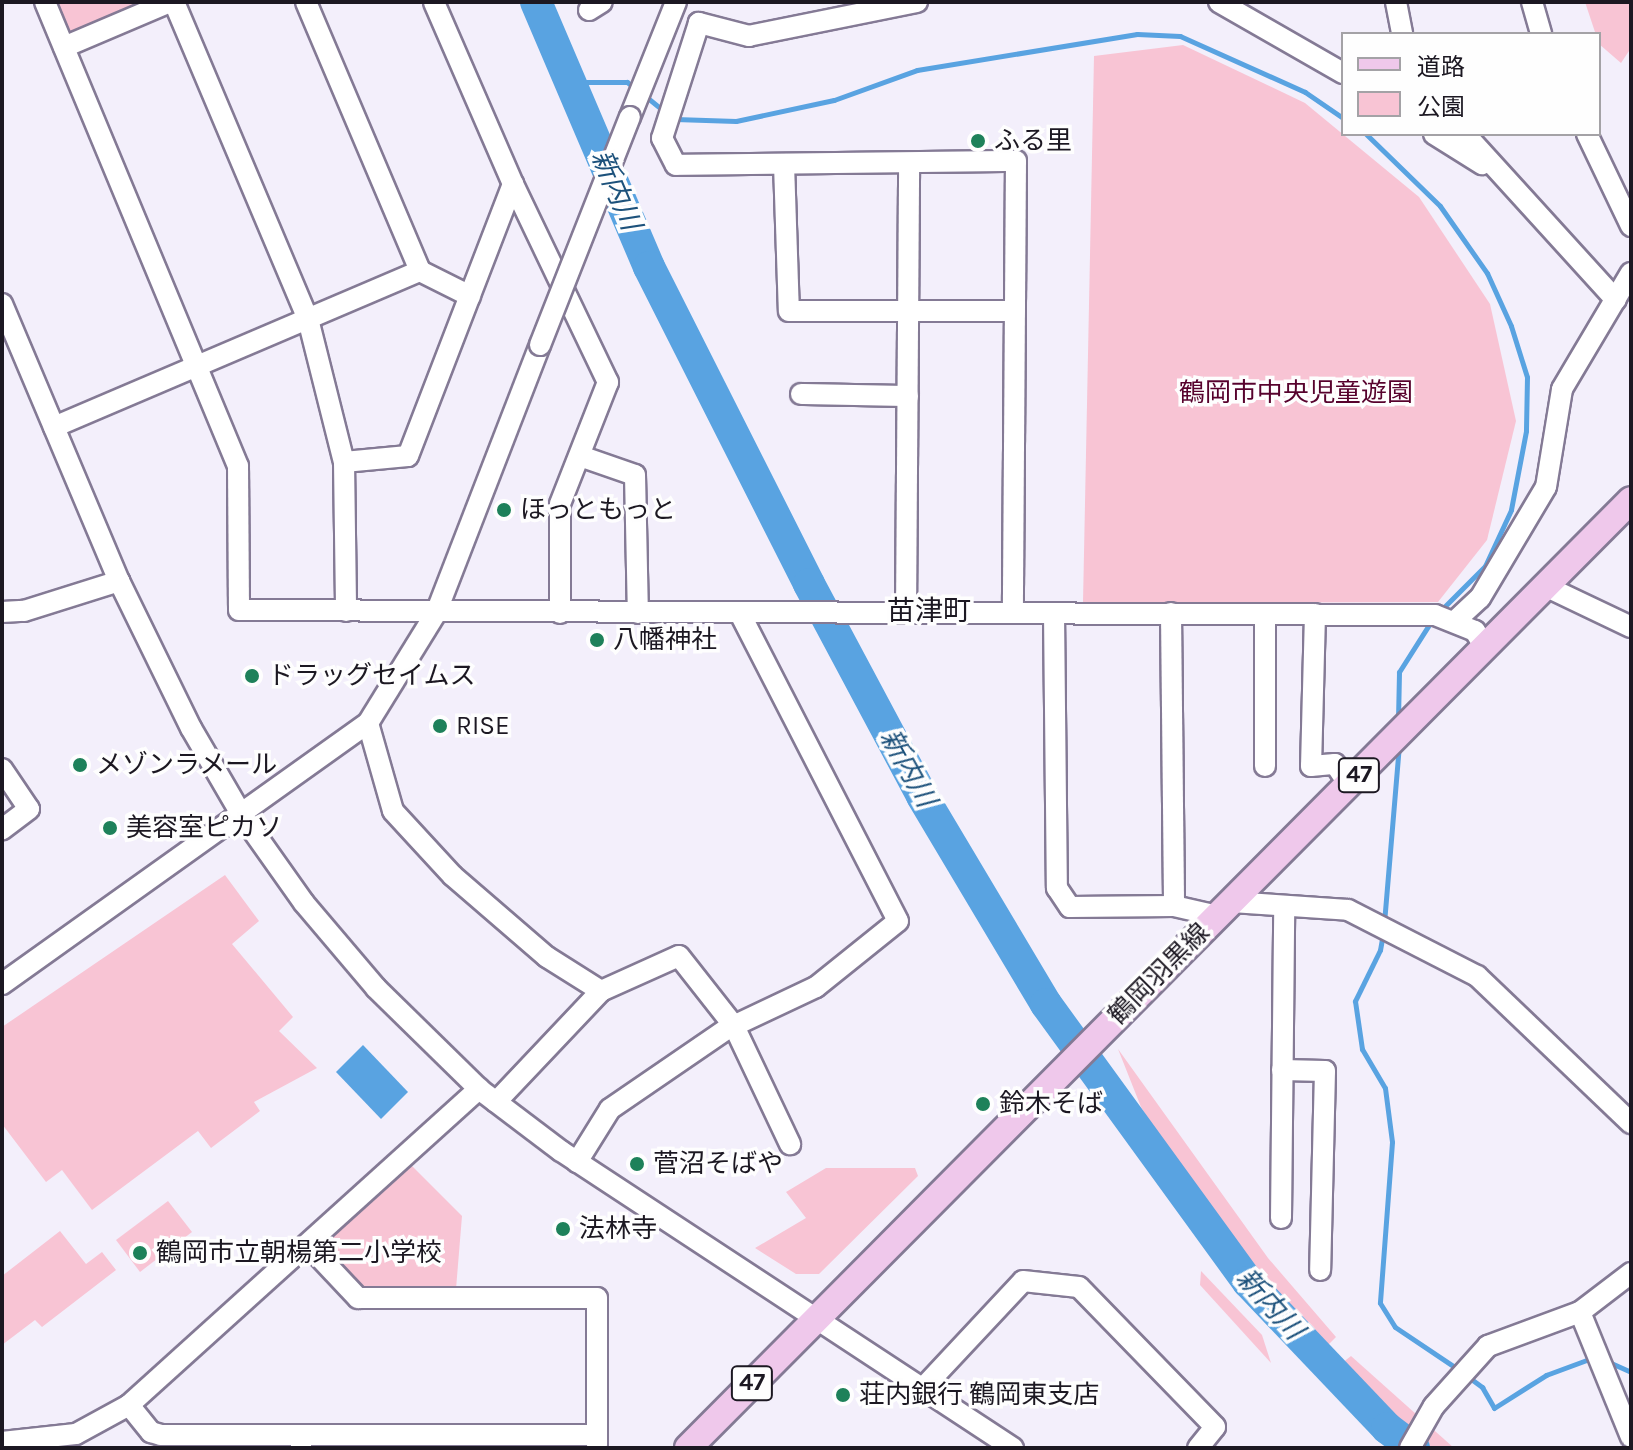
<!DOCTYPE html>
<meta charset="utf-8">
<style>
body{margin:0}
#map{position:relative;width:1633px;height:1450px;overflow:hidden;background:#f3effb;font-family:Karla,"Noto Sans JP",sans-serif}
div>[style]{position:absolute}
.green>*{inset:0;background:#f8c4d4}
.water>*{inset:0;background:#59a3e1}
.stream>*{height:5px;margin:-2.5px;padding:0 2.5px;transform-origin:2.5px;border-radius:2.5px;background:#59a3e1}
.river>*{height:32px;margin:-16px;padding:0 16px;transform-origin:16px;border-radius:16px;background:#59a3e1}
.roads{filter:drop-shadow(2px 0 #847a95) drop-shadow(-2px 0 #847a95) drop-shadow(0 2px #847a95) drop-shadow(0 -2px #847a95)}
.minor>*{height:20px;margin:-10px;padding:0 10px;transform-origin:10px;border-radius:10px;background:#fff}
.major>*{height:26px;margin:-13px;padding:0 13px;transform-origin:13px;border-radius:13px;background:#efc8eb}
.bridges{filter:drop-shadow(2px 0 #847a95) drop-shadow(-2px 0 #847a95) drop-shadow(0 2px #847a95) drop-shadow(0 -2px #847a95)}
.minor-bridge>*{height:20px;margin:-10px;padding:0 10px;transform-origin:10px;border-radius:10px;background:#fff}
.dots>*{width:22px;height:22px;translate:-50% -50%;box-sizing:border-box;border:4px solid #fefefe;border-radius:50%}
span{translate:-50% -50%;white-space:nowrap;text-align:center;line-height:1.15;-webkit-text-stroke:7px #fefefe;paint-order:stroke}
.shield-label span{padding:2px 6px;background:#fefefe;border:2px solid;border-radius:6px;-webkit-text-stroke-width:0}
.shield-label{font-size:24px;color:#1c1822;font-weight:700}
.poi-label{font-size:26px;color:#1c1822}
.left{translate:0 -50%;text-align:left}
.park-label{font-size:26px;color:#57022d}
.street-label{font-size:26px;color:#1c1822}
.water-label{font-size:28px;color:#1c517b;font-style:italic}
.neighbourhood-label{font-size:28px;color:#1c1822}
.frame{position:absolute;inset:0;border:4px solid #1c1822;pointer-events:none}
.legend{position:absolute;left:1341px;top:32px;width:260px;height:104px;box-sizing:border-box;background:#fefefe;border:2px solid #a4a2a6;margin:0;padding:10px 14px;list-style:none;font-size:24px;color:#1c1822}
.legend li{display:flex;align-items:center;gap:16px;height:40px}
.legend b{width:40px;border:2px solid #a4a2a6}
</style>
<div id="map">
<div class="green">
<i style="clip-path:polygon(51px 2px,152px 2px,76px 34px,62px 28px)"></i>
<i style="clip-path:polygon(1585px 2px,1631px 2px,1631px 48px,1621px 63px,1599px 44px)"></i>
<i style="clip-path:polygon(1183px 45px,1305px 103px,1419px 197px,1490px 304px,1516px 421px,1487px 540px,1438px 602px,1083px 603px,1094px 56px)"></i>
<i style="clip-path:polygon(225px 875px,259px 921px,232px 944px,293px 1017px,279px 1031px,317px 1068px,254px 1102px,260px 1111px,211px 1148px,198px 1131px,92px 1210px,62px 1170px,46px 1182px,2px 1124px,2px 1027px)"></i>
<i style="clip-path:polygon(1118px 1049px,1268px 1258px,1336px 1337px,1323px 1350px,1248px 1272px,1200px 1204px,1141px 1107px)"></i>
<i style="clip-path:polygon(412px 1166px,462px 1216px,456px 1289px,358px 1289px,317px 1246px)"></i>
<i style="clip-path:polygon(826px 1168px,915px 1168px,918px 1176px,819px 1274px,796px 1274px,755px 1248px,806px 1218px,786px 1192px)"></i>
<i style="clip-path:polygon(168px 1201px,192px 1232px,140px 1272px,116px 1240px)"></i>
<i style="clip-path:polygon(60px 1231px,86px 1264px,102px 1252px,116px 1270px,42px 1327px,35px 1320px,2px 1345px,2px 1276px)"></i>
<i style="clip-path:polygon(1201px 1271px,1262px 1335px,1271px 1363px,1200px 1285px)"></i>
<i style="clip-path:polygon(1351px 1356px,1454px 1448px,1426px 1448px,1378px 1412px,1337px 1367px)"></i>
</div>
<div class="water">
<i style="clip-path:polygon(363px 1045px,408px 1092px,381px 1119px,336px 1072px)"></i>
</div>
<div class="stream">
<i style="left:573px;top:82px;width:54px"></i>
<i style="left:627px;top:82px;width:11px;rotate:38deg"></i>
<i style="left:644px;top:95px;width:26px;rotate:39deg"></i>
<i style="left:675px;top:119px;width:61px;rotate:1.9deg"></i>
<i style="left:736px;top:121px;width:100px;rotate:-12.1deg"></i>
<i style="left:834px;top:100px;width:88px;rotate:-19.9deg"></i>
<i style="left:917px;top:70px;width:223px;rotate:-9.3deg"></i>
<i style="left:1137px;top:34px;width:43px;rotate:2.7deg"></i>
<i style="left:1180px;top:36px;width:137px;rotate:24.1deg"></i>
<i style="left:1305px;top:92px;width:46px;rotate:34.4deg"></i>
<i style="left:1366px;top:134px;width:103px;rotate:44.2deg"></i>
<i style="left:1440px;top:206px;width:82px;rotate:55deg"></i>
<i style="left:1487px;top:273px;width:58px;rotate:65.6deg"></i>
<i style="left:1511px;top:326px;width:53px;rotate:72.6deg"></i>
<i style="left:1527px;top:377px;width:54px;rotate:91.1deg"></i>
<i style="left:1526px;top:431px;width:80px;rotate:100.8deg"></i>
<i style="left:1511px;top:510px;width:62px;rotate:114.9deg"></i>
<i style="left:1485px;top:566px;width:65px;rotate:135deg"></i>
<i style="left:1398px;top:720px;width:48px;rotate:-88.8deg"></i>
<i style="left:1399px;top:672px;width:62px;rotate:-57.6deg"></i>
<i style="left:1384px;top:923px;width:178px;rotate:-85.2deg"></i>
<i style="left:1383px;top:933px;width:17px;rotate:100deg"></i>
<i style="left:1380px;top:950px;width:57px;rotate:116.1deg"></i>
<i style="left:1355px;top:1001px;width:49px;rotate:81.7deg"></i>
<i style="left:1362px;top:1049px;width:45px;rotate:59.5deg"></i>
<i style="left:1385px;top:1088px;width:54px;rotate:82.6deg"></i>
<i style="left:1392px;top:1142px;width:161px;rotate:94.3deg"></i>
<i style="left:1380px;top:1303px;width:28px;rotate:58deg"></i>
<i style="left:1395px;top:1327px;width:77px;rotate:33.9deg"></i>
<i style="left:1611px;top:1363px;width:22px;rotate:24deg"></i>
<i style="left:1467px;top:1376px;width:19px;rotate:36deg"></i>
<i style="left:1482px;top:1387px;width:24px;rotate:60deg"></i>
<i style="left:1494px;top:1408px;width:62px;rotate:-32.4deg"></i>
<i style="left:1546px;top:1375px;width:49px;rotate:-20.3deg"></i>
</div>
<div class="river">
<i style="left:536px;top:2px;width:288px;rotate:66.9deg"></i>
<i style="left:649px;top:267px;width:355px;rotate:63.2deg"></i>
<i style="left:809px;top:584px;width:240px;rotate:61.9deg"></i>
<i style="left:922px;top:796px;width:242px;rotate:59.2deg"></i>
<i style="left:1046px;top:1004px;width:344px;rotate:54deg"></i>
<i style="left:1248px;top:1282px;width:202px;rotate:46.4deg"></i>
<i style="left:1387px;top:1428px;width:34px;rotate:37deg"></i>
</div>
<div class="roads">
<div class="minor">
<i style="left:45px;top:2px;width:503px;rotate:67.42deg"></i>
<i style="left:238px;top:466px;width:144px;rotate:89.6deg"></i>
<i style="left:239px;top:610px;width:1196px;rotate:0.24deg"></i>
<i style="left:1435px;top:615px;width:43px;rotate:21.8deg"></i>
<i style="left:1475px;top:631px;width:21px;rotate:59deg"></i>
<i style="left:174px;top:2px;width:344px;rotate:67.1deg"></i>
<i style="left:308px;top:319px;width:147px;rotate:75.9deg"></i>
<i style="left:344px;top:462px;width:149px;rotate:89.2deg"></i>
<i style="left:306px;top:2px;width:292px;rotate:67deg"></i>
<i style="left:420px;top:271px;width:56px;rotate:26.6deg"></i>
<i style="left:917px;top:2px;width:171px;rotate:168.6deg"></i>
<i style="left:749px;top:36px;width:52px;rotate:-165.4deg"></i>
<i style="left:699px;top:23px;width:121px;rotate:107.8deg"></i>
<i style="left:662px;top:138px;width:30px;rotate:63deg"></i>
<i style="left:676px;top:165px;width:340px;rotate:-0.7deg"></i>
<i style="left:1016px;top:161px;width:451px;rotate:90.4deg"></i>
<i style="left:1219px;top:2px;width:143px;rotate:29.8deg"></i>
<i style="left:1396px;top:2px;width:33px;rotate:79deg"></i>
<i style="left:1532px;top:2px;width:33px;rotate:74deg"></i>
<i style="left:589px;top:10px;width:15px;rotate:-32deg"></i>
<i style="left:64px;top:47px;width:115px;rotate:-23deg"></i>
<i style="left:630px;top:117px;width:124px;rotate:-68.2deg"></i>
<i style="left:1434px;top:134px;width:57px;rotate:32deg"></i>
<i style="left:1465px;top:134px;width:224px;rotate:47.7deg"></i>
<i style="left:1587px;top:134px;width:102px;rotate:64.4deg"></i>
<i style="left:784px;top:164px;width:147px;rotate:88.1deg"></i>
<i style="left:789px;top:311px;width:226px"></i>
<i style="left:513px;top:184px;width:220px;rotate:64.4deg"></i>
<i style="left:608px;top:382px;width:131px;rotate:111.5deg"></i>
<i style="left:560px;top:504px;width:109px;rotate:90deg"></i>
<i style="left:2px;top:304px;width:301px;rotate:67.1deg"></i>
<i style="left:119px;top:581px;width:164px;rotate:63.9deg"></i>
<i style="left:191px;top:728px;width:99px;rotate:59.8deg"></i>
<i style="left:241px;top:814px;width:109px;rotate:54.7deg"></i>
<i style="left:304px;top:903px;width:111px;rotate:49.7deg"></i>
<i style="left:376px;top:988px;width:144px;rotate:44.4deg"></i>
<i style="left:479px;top:1089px;width:103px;rotate:37.1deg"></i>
<i style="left:561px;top:1151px;width:541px;rotate:33.31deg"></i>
<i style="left:801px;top:394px;width:107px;rotate:1.1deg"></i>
<i style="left:54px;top:427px;width:398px;rotate:-23.1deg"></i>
<i style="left:580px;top:456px;width:58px;rotate:19.1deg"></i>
<i style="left:635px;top:475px;width:138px;rotate:88.8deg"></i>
<i style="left:344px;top:462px;width:64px;rotate:-5.4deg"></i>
<i style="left:408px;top:456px;width:292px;rotate:-68.9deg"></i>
<i style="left:513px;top:184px;width:198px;rotate:-113.5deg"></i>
<i style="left:1545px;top:586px;width:95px;rotate:25.5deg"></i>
<i style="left:2px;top:612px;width:22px;rotate:-3deg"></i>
<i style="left:24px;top:611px;width:100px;rotate:-17.5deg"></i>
<i style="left:906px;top:613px;width:450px;rotate:-89.6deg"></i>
<i style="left:1054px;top:613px;width:275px;rotate:89.4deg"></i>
<i style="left:1057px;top:888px;width:23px;rotate:56deg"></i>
<i style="left:1070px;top:907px;width:104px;rotate:-0.6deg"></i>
<i style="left:1174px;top:906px;width:45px;rotate:12.8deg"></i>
<i style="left:1171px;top:613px;width:293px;rotate:89.4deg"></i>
<i style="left:1315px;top:614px;width:152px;rotate:91.5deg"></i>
<i style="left:1311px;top:766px;width:24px;rotate:-5deg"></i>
<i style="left:1335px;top:764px;width:25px;rotate:56deg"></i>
<i style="left:1455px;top:621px;width:34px;rotate:-43deg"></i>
<i style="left:1480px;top:598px;width:129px;rotate:-59.3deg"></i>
<i style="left:1546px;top:487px;width:99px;rotate:-80.7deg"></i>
<i style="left:1562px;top:389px;width:135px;rotate:-59.3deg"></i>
<i style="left:368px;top:723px;width:91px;rotate:74.1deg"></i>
<i style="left:393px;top:811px;width:88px;rotate:47.3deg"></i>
<i style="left:453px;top:876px;width:124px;rotate:40.8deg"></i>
<i style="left:547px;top:957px;width:64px;rotate:32.2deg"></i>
<i style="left:601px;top:991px;width:85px;rotate:-24.2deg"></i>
<i style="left:679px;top:956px;width:89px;rotate:51.8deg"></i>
<i style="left:734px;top:1026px;width:131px;rotate:64.6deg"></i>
<i style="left:1265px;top:766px;width:152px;rotate:-90deg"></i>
<i style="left:2px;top:769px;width:48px;rotate:56deg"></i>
<i style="left:29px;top:809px;width:34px;rotate:143deg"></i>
<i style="left:1232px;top:902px;width:116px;rotate:3.9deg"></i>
<i style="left:1348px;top:910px;width:145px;rotate:27.1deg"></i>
<i style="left:1477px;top:976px;width:213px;rotate:43.7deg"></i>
<i style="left:2px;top:984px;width:450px;rotate:-35.5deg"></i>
<i style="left:368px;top:723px;width:129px;rotate:-58.3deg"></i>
<i style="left:436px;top:613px;width:287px;rotate:-68.8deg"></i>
<i style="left:1282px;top:1070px;width:43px;rotate:1.3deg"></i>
<i style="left:1325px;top:1071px;width:199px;rotate:91.4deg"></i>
<i style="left:496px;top:1102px;width:153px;rotate:-46.6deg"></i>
<i style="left:577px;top:1162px;width:62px;rotate:-58.1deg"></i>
<i style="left:610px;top:1109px;width:142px;rotate:-34.4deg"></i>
<i style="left:727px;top:1029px;width:98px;rotate:-25.3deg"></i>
<i style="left:816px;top:987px;width:105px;rotate:-38.8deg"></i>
<i style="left:898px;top:921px;width:346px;rotate:-117.2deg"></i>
<i style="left:1281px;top:1218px;width:312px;rotate:-89.4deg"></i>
<i style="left:308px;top:1245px;width:73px;rotate:46.7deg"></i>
<i style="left:358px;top:1298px;width:239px"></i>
<i style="left:597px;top:1298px;width:137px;rotate:90deg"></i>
<i style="left:1580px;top:1312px;width:135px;rotate:67.8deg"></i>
<i style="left:923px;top:1388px;width:146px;rotate:-46.9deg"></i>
<i style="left:1023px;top:1281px;width:56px;rotate:6.1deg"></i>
<i style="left:1079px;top:1287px;width:195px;rotate:45.8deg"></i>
<i style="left:1215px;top:1427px;width:27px;rotate:129deg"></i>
<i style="left:129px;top:1405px;width:35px;rotate:51deg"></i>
<i style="left:151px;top:1432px;width:10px;rotate:17deg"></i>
<i style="left:161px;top:1435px;width:140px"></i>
<i style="left:2px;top:1442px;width:74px;rotate:-6.2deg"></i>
<i style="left:76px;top:1434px;width:60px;rotate:-28.7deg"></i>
<i style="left:129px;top:1405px;width:472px;rotate:-42.1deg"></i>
<i style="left:301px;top:1448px;width:13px;rotate:-90deg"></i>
<i style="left:301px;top:1435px;width:296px"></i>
<i style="left:597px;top:1435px;width:10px;rotate:90deg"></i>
<i style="left:1410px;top:1448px;width:48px;rotate:-60.3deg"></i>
<i style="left:1434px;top:1406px;width:81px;rotate:-48deg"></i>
<i style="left:1488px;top:1346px;width:98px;rotate:-20.3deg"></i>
<i style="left:1580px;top:1312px;width:64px;rotate:-37.4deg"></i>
</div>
<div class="major">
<i style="left:688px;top:1448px;width:1337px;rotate:-45.15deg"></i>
</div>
</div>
<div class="bridges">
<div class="minor-bridge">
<i style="left:540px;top:345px;width:245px;rotate:-68.5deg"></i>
</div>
</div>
<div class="dots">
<i style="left:978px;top:141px;background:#1e815a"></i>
<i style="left:504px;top:510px;background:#1e815a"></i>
<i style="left:597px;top:640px;background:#1e815a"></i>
<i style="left:252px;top:676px;background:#1e815a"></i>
<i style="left:440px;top:726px;background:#1e815a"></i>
<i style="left:80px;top:765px;background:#1e815a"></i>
<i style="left:110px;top:828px;background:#1e815a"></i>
<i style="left:983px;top:1104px;background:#1e815a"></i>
<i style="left:637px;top:1164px;background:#1e815a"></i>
<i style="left:563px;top:1229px;background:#1e815a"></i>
<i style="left:140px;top:1253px;background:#1e815a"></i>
<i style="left:843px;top:1395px;background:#1e815a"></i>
</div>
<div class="shield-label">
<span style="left:1359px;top:775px">47</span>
<span style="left:752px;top:1383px">47</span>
</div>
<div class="poi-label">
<span class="left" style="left:994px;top:141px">ふる里</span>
<span class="left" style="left:520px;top:510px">ほっともっと</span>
<span class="left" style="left:613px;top:640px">八幡神社</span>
<span class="left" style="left:268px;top:676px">ドラッグセイムス</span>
<span class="left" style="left:456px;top:726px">RISE</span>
<span class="left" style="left:96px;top:765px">メゾンラメール</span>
<span class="left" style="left:126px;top:828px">美容室ピカソ</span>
<span class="left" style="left:999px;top:1104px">鈴木そば</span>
<span class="left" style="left:653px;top:1164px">菅沼そばや</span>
<span class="left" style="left:579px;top:1229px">法林寺</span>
<span class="left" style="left:156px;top:1253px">鶴岡市立朝楊第二小学校</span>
<span class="left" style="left:859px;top:1395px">荘内銀行 鶴岡東支店</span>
</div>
<div class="park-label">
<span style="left:1296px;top:393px">鶴岡市中央児童遊園</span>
</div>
<div class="street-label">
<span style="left:1159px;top:974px;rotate:-45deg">鶴岡羽黒線</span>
</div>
<div class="water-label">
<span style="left:616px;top:190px;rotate:67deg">新内川</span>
<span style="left:908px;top:768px;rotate:61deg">新内川</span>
<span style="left:1270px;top:1304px;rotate:48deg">新内川</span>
</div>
<div class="neighbourhood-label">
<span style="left:929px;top:611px">苗津町</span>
</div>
<div class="frame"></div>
<ul class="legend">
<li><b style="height:10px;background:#efc8eb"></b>道路</li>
<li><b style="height:22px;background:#f8c4d4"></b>公園</li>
</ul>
</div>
